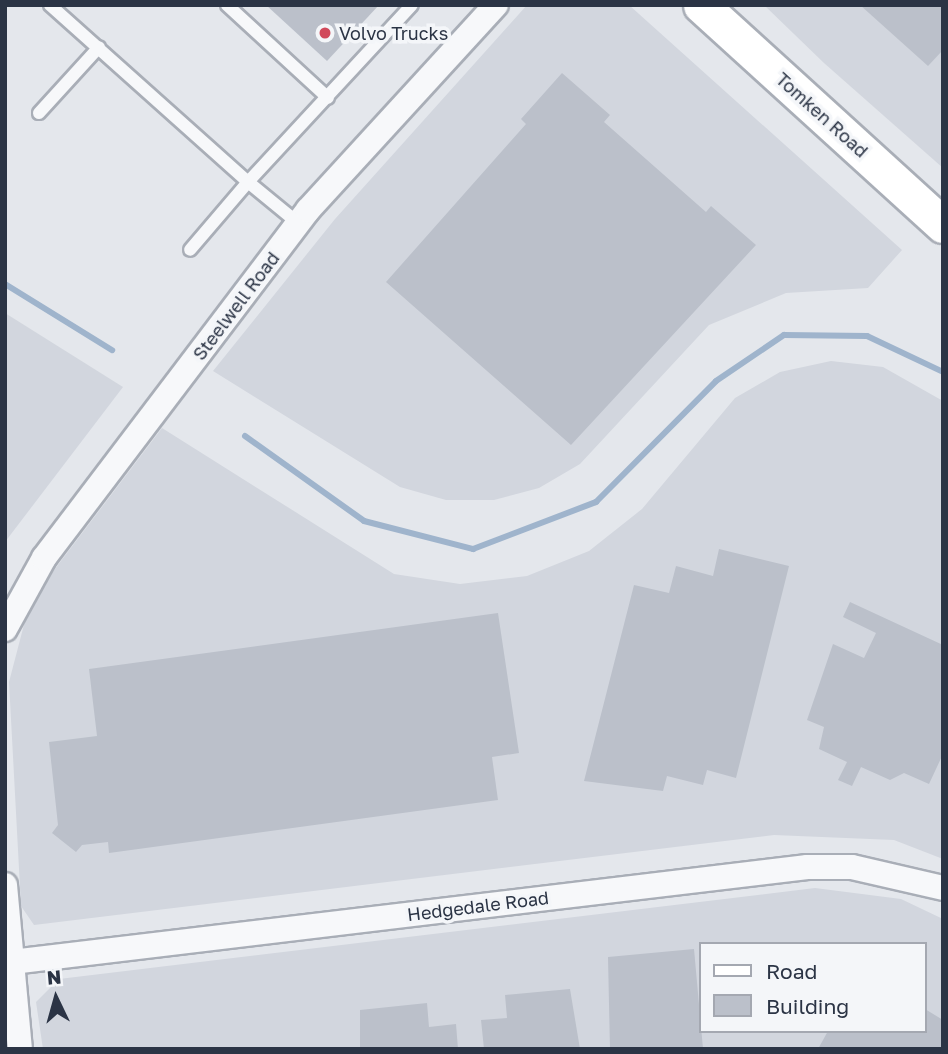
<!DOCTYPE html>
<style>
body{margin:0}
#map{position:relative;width:948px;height:1054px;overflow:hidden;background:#e4e7ec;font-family:"Golos Text",sans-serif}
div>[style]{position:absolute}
.built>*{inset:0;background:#d2d6de}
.stream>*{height:6px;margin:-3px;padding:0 3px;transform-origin:3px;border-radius:3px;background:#9fb4cc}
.building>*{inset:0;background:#bbc0ca}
.roads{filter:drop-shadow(2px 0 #a9aeb7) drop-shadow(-2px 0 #a9aeb7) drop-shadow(0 2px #a9aeb7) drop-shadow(0 -2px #a9aeb7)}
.lane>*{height:12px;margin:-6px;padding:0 6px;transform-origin:6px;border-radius:6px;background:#f7f8fa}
.street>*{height:24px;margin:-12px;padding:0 12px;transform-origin:12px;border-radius:12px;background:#f7f8fa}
.secondary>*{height:35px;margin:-17.5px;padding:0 17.5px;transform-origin:17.5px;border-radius:17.5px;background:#fff}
.dots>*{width:19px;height:19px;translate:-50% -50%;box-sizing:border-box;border:4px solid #f4f6f9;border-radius:50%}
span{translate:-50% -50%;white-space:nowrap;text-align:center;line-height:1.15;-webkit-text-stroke:7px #f4f6f9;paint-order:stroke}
.poi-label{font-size:18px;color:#2b3445}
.left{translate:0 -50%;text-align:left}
.street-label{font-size:18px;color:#2b3445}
.frame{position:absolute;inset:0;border:7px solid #2b3445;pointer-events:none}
.legend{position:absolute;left:699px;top:942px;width:228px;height:91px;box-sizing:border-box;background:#f4f6f9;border:2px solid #a4a8b1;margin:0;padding:9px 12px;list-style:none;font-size:21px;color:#2b3445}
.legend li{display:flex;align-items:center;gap:14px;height:35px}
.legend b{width:35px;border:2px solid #a4a8b1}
.north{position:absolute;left:21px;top:963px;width:70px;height:70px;-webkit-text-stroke:5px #f4f6f9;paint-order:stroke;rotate:355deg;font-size:19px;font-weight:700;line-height:28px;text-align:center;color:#2b3445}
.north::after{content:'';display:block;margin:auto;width:24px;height:32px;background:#2b3445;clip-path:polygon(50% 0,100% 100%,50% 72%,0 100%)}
</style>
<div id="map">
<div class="built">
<i style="clip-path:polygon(527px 5px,629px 5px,902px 250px,868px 288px,786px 293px,709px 325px,580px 464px,539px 488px,494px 500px,446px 500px,400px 487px,213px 371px,335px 219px)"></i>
<i style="clip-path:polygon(764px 5px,943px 5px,943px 168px,824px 63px)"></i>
<i style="clip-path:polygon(5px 313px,123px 387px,5px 542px)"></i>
<i style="clip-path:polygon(831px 361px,883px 367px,943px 401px,943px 859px,894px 840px,774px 835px,34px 925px,21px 906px,9px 682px,26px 617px,48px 578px,162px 428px,394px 574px,460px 584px,527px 576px,589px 551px,642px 509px,735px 398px,780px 372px)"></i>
<i style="clip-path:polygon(evenodd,815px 888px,901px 899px,943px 919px,943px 1049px,43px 1049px,36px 1002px,59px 979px,815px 888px,701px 944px,925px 944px,925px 1031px,701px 1031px,701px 944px)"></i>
</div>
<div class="stream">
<i style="left:5px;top:284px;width:126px;rotate:31.7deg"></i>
<i style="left:245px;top:436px;width:146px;rotate:35.5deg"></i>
<i style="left:364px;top:521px;width:113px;rotate:14.4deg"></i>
<i style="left:473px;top:549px;width:132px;rotate:-20.9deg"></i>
<i style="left:596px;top:502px;width:170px;rotate:-45.2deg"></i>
<i style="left:716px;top:381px;width:82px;rotate:-34.1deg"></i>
<i style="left:784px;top:335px;width:83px;rotate:0.7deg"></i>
<i style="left:867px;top:336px;width:84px;rotate:25.3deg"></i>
</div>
<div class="building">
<i style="clip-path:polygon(266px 5px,379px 5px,327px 61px)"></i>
<i style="clip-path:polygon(860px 5px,943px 5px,943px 50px,928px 66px)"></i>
<i style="clip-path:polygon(562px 73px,610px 115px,604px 122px,706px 212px,711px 206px,756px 245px,571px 445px,386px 282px,526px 124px,521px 119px)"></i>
<i style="clip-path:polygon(719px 549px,789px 566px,736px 778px,707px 770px,703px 785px,667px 776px,663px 791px,584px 781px,634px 585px,669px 593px,676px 566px,713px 576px)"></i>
<i style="clip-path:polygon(850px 602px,943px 645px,943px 754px,929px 784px,904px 773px,890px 780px,861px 767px,852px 786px,838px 780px,847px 762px,819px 749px,824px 727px,807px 720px,833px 644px,864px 658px,876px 633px,843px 617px)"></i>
<i style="clip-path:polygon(498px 613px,519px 753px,492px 757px,498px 800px,109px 853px,108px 842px,82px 845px,76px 852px,52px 833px,58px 825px,49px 742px,97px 736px,89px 669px)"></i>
<i style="clip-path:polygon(694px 949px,703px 1049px,610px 1049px,608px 957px)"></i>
<i style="clip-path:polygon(570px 989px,580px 1049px,484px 1049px,481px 1020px,507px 1018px,505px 995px)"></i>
<i style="clip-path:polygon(427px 1003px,429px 1027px,456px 1024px,458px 1049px,360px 1049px,360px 1010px)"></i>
<i style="clip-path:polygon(925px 1009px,943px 1020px,943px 1049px,818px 1049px,828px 1031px,925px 1031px)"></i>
</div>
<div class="roads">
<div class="lane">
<i style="left:50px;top:5px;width:266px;rotate:41.8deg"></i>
<i style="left:248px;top:182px;width:89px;rotate:130.5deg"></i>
<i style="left:227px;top:5px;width:137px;rotate:42.6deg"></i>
<i style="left:39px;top:113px;width:89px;rotate:-47.7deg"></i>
<i style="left:298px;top:223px;width:65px;rotate:-140.6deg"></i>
<i style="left:248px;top:182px;width:241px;rotate:-47.2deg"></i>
</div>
<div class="street">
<i style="left:5px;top:629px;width:81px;rotate:-61.2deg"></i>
<i style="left:44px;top:558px;width:437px;rotate:-52.8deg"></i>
<i style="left:308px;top:210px;width:278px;rotate:-47.5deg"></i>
<i style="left:5px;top:885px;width:165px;rotate:84.8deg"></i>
<i style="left:12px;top:962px;width:801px;rotate:-6.81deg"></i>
<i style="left:807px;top:867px;width:45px"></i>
<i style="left:852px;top:867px;width:93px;rotate:13deg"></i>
</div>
<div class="secondary">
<i style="left:701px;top:5px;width:327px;rotate:42.3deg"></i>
</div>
</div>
<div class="dots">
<i style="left:325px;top:33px;background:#d1495b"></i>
</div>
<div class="poi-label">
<span class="left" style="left:339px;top:33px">Volvo Trucks</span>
</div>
<div class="street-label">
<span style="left:822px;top:115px;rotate:42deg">Tomken Road</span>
<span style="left:236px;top:306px;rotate:-53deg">Steelwell Road</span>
<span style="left:478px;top:906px;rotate:-7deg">Hedgedale Road</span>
</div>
<div class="frame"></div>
<ul class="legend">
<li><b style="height:9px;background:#fff"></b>Road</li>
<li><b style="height:19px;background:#bbc0ca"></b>Building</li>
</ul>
<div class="north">N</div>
</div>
